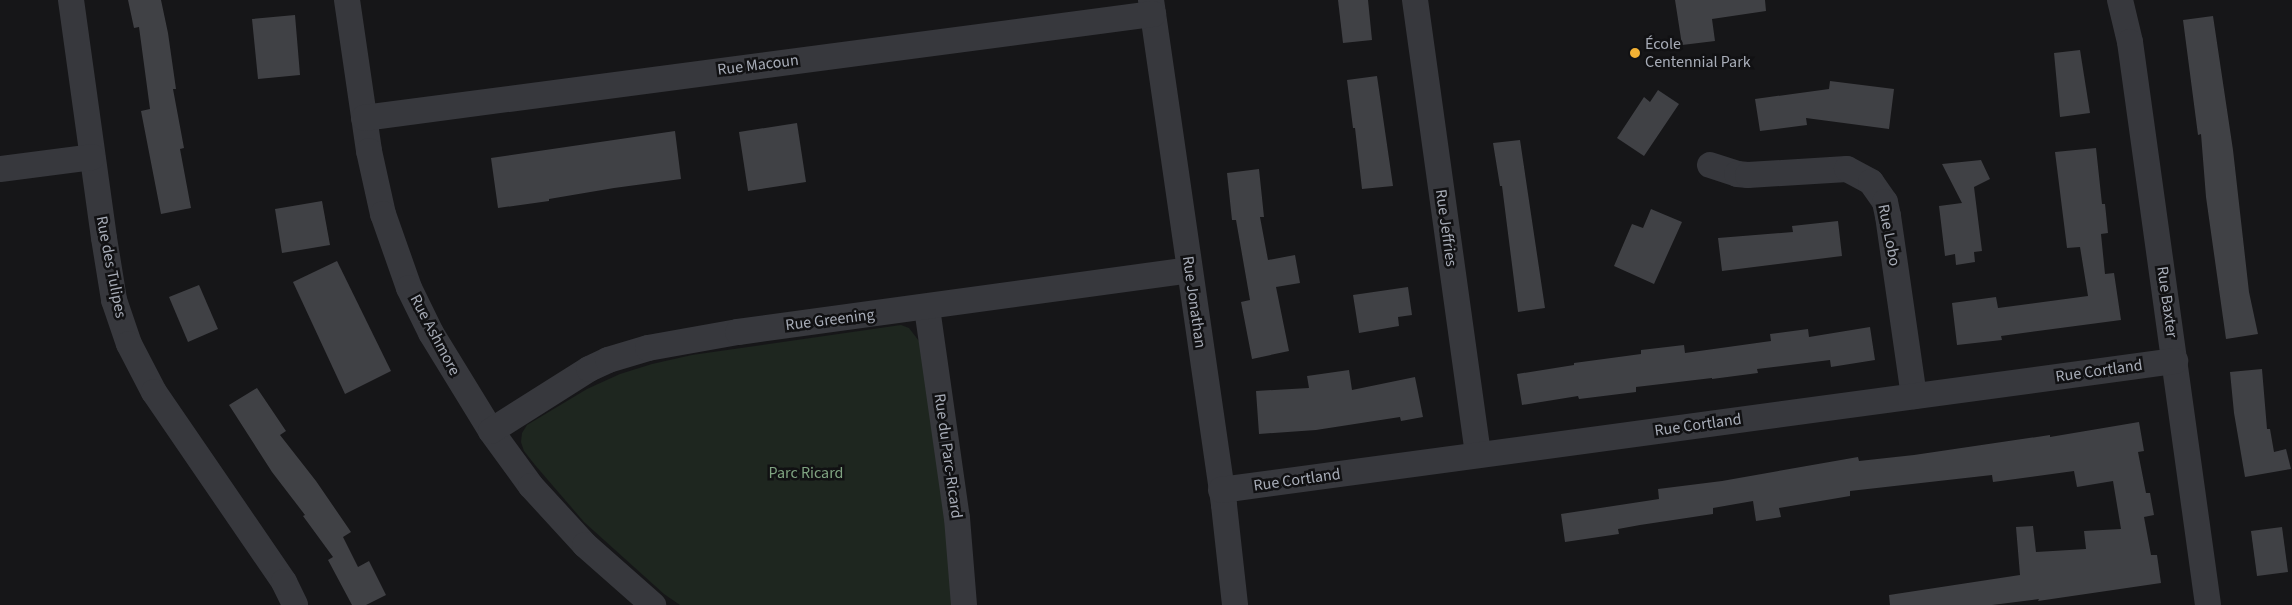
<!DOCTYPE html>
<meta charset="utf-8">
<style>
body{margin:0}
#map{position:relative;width:2292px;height:605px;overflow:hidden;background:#161618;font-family:"Source Sans 3",sans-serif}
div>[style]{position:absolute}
.green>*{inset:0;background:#1e261f}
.building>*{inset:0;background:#404145}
.street>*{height:26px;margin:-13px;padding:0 13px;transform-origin:13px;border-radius:13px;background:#37383d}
.dots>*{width:14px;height:14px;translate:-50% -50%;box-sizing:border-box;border:2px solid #111113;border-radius:50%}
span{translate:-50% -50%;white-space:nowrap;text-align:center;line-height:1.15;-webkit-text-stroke:5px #111113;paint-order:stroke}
.poi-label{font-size:16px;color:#a8adb8}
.left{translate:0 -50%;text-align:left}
.street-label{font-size:16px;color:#a8adb8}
.park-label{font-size:16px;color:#7fa381}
</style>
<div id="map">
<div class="green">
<i style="clip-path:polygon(901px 325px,909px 328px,922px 345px,941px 473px,953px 605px,680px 605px,664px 594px,584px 522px,535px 465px,524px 451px,521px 442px,522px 433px,527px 425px,587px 389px,620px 374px,652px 364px,692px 355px)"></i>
</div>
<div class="building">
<i style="clip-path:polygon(128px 0,161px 0,168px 33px,176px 89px,173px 89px,184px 148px,180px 149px,191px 208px,161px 214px,141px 111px,150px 109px,139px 27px,134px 28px)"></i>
<i style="clip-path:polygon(1338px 0,1368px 0,1372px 40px,1343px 43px)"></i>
<i style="clip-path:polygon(1675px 0,1765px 0,1766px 11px,1712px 19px,1715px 41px,1682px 45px)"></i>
<i style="clip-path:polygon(295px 15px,300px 75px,258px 79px,252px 19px)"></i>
<i style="clip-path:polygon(2213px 16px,2233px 150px,2249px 292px,2258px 334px,2226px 339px,2206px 197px,2201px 134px,2198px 135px,2183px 20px)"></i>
<i style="clip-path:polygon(2080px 50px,2090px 113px,2060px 117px,2054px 53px)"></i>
<i style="clip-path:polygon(1377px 76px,1393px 186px,1362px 189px,1355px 128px,1353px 128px,1347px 80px)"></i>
<i style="clip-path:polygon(1830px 81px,1894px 89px,1889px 129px,1806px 118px,1807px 125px,1760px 131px,1755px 99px,1829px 89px)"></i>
<i style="clip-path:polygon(1658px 90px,1679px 104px,1644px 156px,1617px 138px,1644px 97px,1650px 102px)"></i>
<i style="clip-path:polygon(797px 123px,806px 182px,748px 191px,739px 132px)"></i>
<i style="clip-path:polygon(675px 131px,681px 179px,614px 188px,549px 199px,549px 201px,498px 208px,491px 158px)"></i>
<i style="clip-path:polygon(1520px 140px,1545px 308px,1518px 312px,1502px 186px,1500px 186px,1493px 143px)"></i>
<i style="clip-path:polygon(2096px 148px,2102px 204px,2105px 204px,2108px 233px,2101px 234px,2105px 274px,2114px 273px,2121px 320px,2001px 336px,2002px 340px,1957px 345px,1952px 303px,1996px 297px,1998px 308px,2088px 296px,2080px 247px,2067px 248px,2055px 152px)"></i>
<i style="clip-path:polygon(1981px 160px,1990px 179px,1974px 187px,1982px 251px,1974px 252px,1975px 262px,1956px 265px,1955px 254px,1945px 256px,1939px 206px,1962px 203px,1942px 164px)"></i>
<i style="clip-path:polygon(1259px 169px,1264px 217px,1260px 217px,1268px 260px,1295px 255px,1300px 283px,1276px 287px,1289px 351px,1252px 359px,1241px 302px,1250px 300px,1236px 220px,1232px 220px,1227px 173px)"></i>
<i style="clip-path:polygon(322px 201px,330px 245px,282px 253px,275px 209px)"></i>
<i style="clip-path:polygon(1651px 209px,1682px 222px,1654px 284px,1614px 266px,1632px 224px,1643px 228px)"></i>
<i style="clip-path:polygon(1838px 221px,1842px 256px,1722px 271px,1718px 238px,1793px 232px,1792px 226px)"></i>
<i style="clip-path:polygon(337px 261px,391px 371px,345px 394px,293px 282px)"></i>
<i style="clip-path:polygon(199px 285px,218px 329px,188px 342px,169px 297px)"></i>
<i style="clip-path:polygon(1408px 287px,1412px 315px,1398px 317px,1399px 326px,1359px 333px,1353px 295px)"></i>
<i style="clip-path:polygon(1870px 327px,1875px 360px,1831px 367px,1830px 360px,1757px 369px,1758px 373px,1712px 379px,1712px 378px,1636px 387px,1636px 392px,1579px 399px,1578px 396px,1522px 405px,1517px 374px,1574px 365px,1574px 363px,1641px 354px,1641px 350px,1684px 345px,1685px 353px,1771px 341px,1770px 334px,1808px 329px,1809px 337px)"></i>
<i style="clip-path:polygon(2262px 369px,2267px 429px,2270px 429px,2274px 452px,2286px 449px,2291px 469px,2245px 477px,2234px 413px,2230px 372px)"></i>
<i style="clip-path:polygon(1349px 370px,1352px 390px,1415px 377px,1423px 417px,1401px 421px,1400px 417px,1316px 430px,1259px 434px,1256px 391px,1309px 388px,1307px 376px)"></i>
<i style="clip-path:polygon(257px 388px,286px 431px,280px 435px,316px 481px,351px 532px,343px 537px,358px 567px,369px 561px,386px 595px,366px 605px,352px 605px,328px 560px,333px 557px,303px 516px,305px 515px,272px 472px,229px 405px)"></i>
<i style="clip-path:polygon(2139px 422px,2144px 451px,2138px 452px,2146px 493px,2150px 493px,2154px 515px,2144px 517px,2151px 555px,2157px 555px,2161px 583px,2038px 601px,2039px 599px,1992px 605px,1890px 605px,1889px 595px,2020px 575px,2016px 527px,2033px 526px,2036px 552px,2086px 549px,2084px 531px,2121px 529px,2113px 481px,2077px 487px,2074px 471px,1993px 482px,1992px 475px,1850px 491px,1850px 496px,1779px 508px,1781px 517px,1756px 521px,1753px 501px,1713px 508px,1713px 514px,1640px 525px,1618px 529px,1619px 534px,1565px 542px,1561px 514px,1659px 499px,1658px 489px,1722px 481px,1858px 457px,1859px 461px,1914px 455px,2050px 435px,2050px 437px)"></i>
<i style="clip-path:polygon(2282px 527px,2288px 572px,2257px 576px,2251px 531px)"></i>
</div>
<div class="street">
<i style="left:71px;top:0;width:240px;rotate:82.1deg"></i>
<i style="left:104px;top:238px;width:63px;rotate:80.8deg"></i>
<i style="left:114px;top:300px;width:46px;rotate:71.2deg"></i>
<i style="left:129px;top:344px;width:54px;rotate:62.5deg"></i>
<i style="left:154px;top:392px;width:230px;rotate:55.6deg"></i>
<i style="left:284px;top:582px;width:25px;rotate:64deg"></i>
<i style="left:347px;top:0;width:153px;rotate:81.7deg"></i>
<i style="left:369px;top:151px;width:65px;rotate:77.5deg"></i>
<i style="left:383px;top:214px;width:78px;rotate:70.6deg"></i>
<i style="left:409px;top:288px;width:50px;rotate:63.9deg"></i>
<i style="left:431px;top:333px;width:115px;rotate:58.5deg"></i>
<i style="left:491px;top:431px;width:68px;rotate:54deg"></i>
<i style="left:531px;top:486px;width:80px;rotate:47.5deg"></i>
<i style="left:585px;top:545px;width:91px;rotate:41.4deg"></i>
<i style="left:1151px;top:0;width:510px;rotate:81.77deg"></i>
<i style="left:1224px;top:505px;width:101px;rotate:83.7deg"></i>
<i style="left:1415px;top:0;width:459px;rotate:82.1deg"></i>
<i style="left:2120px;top:0;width:43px;rotate:76.6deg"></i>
<i style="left:2130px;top:42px;width:568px;rotate:82.11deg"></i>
<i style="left:364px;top:118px;width:796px;rotate:-7.51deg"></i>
<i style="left:1710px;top:165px;width:28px;rotate:18deg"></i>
<i style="left:1737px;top:174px;width:11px;rotate:5deg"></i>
<i style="left:1748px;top:175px;width:99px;rotate:-3.5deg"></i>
<i style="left:1847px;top:169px;width:27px;rotate:28deg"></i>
<i style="left:1871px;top:182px;width:24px;rotate:55deg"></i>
<i style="left:1885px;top:202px;width:14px;rotate:78deg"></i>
<i style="left:1888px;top:216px;width:182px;rotate:81.8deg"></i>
<i style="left:0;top:169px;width:93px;rotate:-7.4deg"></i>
<i style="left:927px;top:308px;width:212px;rotate:81.9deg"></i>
<i style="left:957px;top:518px;width:87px;rotate:85.4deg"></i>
<i style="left:491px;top:431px;width:116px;rotate:-32.3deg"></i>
<i style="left:589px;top:369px;width:21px;rotate:-25deg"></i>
<i style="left:608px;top:360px;width:42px;rotate:-16.7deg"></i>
<i style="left:648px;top:348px;width:91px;rotate:-10.1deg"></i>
<i style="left:738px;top:332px;width:455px;rotate:-7.8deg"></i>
<i style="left:1221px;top:490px;width:963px;rotate:-7.7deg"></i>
</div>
<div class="dots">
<i style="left:1635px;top:53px;background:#f2b134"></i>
</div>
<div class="poi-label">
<span class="left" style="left:1645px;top:53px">École<br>Centennial Park</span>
</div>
<div class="street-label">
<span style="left:758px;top:65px;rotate:-7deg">Rue Macoun</span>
<span style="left:1446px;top:228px;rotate:82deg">Rue Jeffries</span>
<span style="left:1889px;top:235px;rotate:79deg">Rue Lobo</span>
<span style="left:111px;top:267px;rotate:79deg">Rue des Tulipes</span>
<span style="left:1194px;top:302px;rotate:82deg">Rue Jonathan</span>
<span style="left:2167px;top:302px;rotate:82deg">Rue Baxter</span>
<span style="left:830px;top:320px;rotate:-7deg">Rue Greening</span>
<span style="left:435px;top:335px;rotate:62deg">Rue Ashmore</span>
<span style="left:2099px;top:371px;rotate:-8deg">Rue Cortland</span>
<span style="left:1698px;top:425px;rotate:-8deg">Rue Cortland</span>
<span style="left:948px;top:456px;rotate:82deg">Rue du Parc-Ricard</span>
<span style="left:1297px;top:480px;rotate:-8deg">Rue Cortland</span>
</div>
<div class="park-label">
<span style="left:806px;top:473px">Parc Ricard</span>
</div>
</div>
